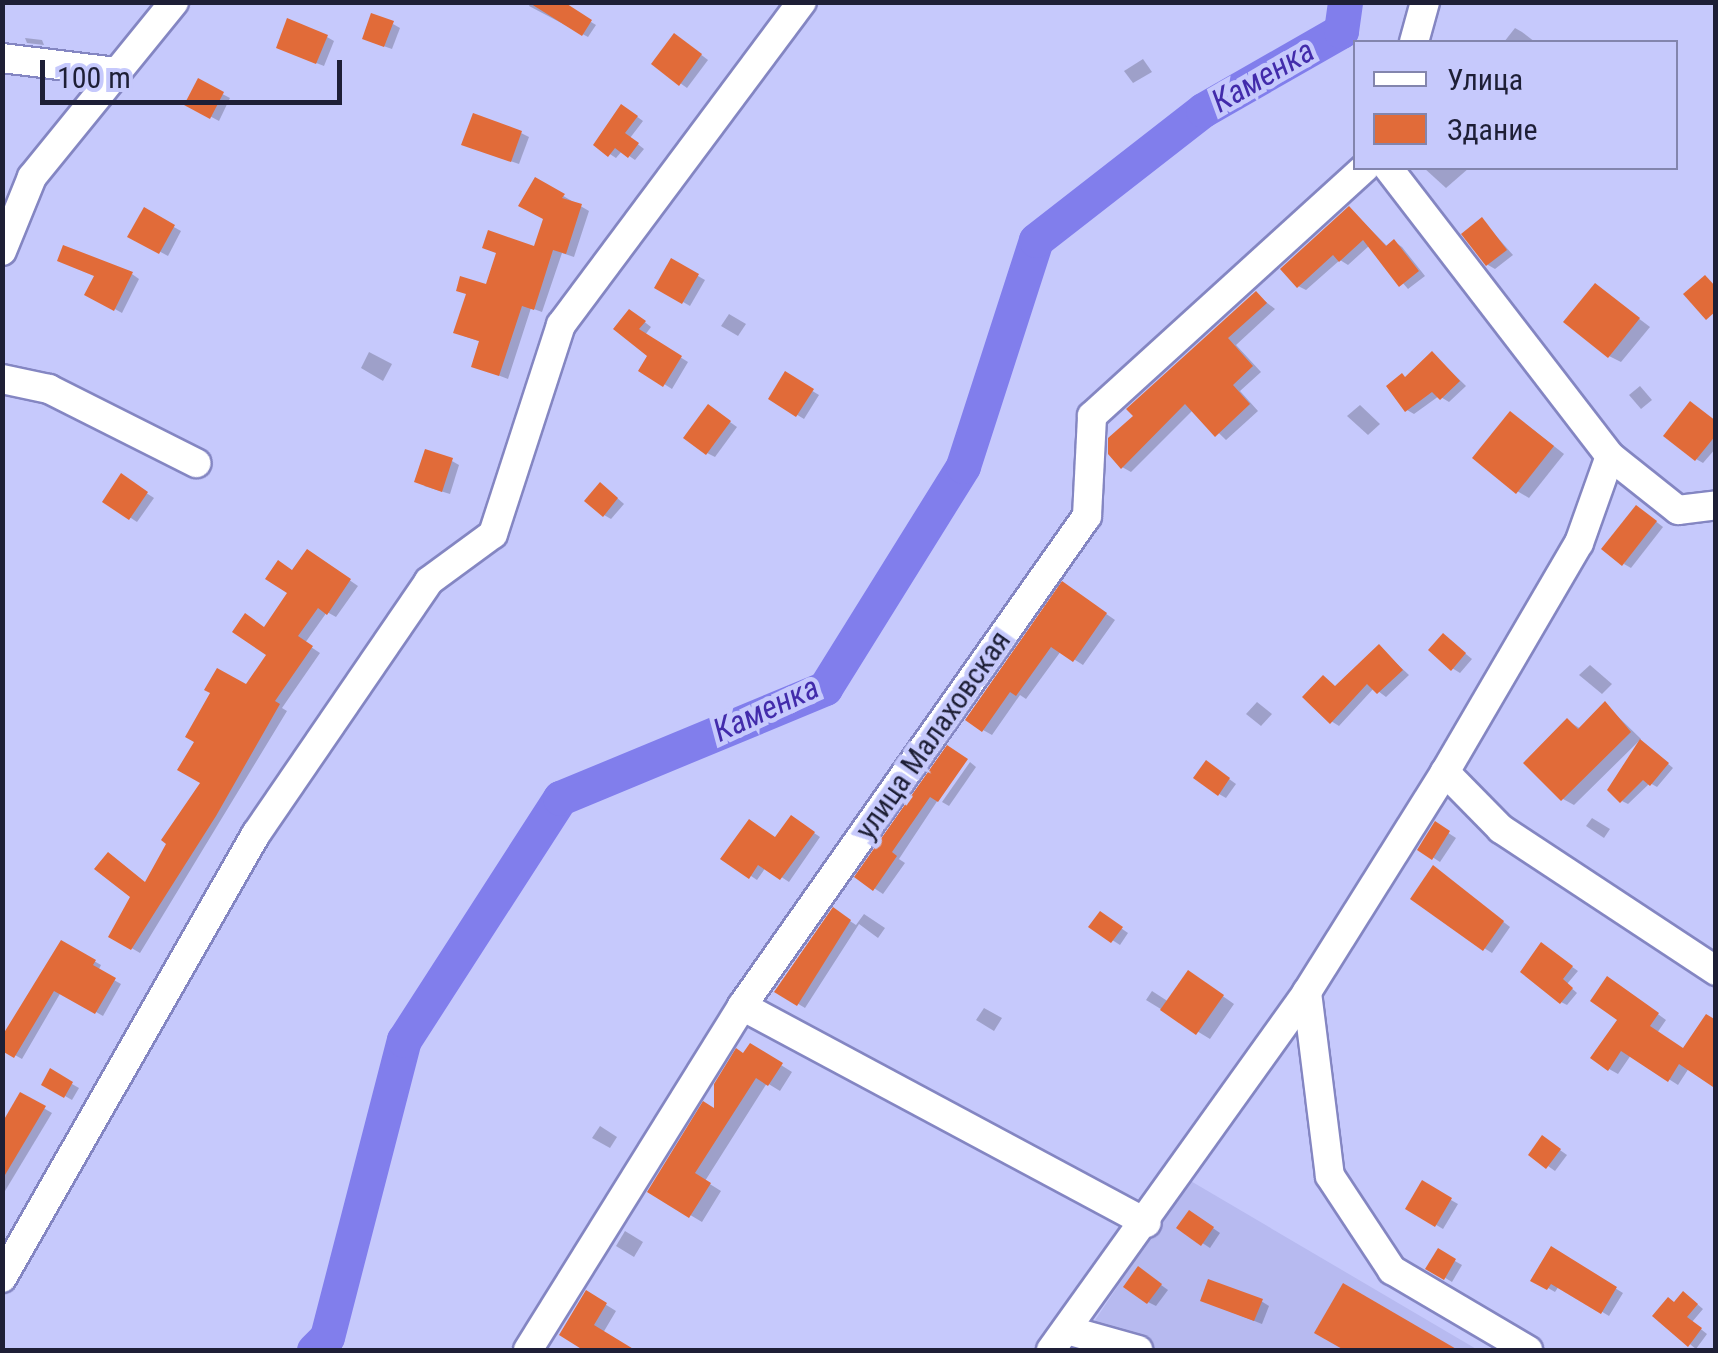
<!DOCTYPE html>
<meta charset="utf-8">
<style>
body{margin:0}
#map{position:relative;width:1718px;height:1353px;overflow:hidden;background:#c6c9fc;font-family:"Roboto Condensed",sans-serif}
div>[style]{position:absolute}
.built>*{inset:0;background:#b7baf0}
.shadow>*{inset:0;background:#0003}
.river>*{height:35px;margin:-17.5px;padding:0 17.5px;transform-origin:17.5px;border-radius:17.5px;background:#817eec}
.building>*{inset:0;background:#e16b39}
.roads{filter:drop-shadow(2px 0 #8486c2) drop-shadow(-2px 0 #8486c2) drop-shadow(0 2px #8486c2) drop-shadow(0 -2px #8486c2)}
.minor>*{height:28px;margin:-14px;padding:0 14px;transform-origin:14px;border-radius:14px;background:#fff}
span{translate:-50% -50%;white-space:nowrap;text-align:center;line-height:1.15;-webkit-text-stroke:9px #c6c9fc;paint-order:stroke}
.street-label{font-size:30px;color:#1e1f36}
.water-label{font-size:32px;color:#422bab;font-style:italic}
.frame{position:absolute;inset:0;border:5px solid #1e1f36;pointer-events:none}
.legend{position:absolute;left:1353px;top:40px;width:325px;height:130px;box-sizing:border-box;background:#c6c9fc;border:2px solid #8385ad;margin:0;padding:12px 18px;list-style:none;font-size:30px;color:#1e1f36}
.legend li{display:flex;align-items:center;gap:20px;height:50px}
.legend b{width:50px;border:2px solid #8385ad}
.scale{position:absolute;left:40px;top:60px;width:302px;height:45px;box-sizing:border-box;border:5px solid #1e1f36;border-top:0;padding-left:12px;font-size:30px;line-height:35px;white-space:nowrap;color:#1e1f36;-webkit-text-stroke:8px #c6c9fc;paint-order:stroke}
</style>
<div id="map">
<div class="built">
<i style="clip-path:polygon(1189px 1180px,1478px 1350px,1075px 1350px)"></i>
</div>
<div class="shadow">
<i style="clip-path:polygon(531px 2px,558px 2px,596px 25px,588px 37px,529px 6px)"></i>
<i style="clip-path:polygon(393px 24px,400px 28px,392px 49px,372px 42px)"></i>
<i style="clip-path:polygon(1515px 28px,1522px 32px,1535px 42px,1504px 42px)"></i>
<i style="clip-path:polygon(327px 37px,334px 41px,324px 66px,286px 51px)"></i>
<i style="clip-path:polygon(25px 38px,42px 40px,44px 45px,27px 43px)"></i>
<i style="clip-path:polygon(682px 40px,708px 60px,687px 88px,680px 83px)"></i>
<i style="clip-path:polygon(1143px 59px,1152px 72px,1133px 83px,1124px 71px)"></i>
<i style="clip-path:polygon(199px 82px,230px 98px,219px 121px,187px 104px)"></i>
<i style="clip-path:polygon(628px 110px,643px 121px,630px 138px,644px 149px,635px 160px,622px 151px,616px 158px,596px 145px)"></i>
<i style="clip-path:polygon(521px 133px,529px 137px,519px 164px,472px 148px)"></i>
<i style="clip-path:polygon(1424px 168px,1469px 168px,1446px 188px)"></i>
<i style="clip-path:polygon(536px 180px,589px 211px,574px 257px,562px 253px,542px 312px,531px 308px,508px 379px,474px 366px,481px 342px,464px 336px,488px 287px,536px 249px,546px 218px)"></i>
<i style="clip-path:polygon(1350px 209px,1388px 247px,1395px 242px,1402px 247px,1425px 276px,1408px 289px,1370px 245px,1348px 265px,1340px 260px,1306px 290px,1298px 286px)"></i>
<i style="clip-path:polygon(145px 211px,181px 231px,168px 256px,131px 236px)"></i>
<i style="clip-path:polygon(1482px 220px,1513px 255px,1495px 269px,1488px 265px)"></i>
<i style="clip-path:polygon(672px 261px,705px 280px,690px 306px,657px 287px)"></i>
<i style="clip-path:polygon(132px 274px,139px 279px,122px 313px,88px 294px)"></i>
<i style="clip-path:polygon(1596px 286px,1650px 327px,1621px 362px,1609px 356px)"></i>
<i style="clip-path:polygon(1256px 294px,1275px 309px,1236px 345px,1261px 372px,1240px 391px,1258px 411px,1226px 440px,1194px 409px,1131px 472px,1122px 467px)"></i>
<i style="clip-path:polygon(729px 314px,746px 324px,738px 336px,721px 326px)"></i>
<i style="clip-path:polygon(637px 316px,651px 327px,645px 335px,688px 362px,672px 389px,642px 370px,651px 355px,617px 329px)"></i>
<i style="clip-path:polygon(369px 352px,392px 364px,383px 381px,361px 368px)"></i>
<i style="clip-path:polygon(1433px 354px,1466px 386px,1449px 402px,1439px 396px,1414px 414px,1407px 410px,1406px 379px)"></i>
<i style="clip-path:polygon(786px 375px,819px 395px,804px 419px,771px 399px)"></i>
<i style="clip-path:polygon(1640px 386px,1652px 400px,1641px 409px,1629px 395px)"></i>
<i style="clip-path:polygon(1360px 405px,1380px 424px,1368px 435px,1347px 416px)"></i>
<i style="clip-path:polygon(716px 412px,737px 427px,715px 457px,707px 453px)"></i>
<i style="clip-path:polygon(1522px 421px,1564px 454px,1529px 498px,1517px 491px)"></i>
<i style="clip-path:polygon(1716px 422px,1716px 448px,1703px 463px,1696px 459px)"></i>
<i style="clip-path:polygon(452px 461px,459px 465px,450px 494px,424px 486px)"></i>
<i style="clip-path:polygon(122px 477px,154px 498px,137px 522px,105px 501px)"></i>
<i style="clip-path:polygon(608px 490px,624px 504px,611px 519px,604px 515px)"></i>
<i style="clip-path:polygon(1644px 512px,1663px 527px,1631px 568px,1624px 564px)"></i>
<i style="clip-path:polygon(316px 557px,358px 586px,336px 617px,327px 612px,305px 643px,320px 653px,282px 708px,287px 711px,140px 953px,111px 936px,147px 884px,203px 782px,247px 688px,270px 654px,266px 629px,290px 592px,294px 573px)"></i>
<i style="clip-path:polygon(1072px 590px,1115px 620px,1083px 665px,1061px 651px,1026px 699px,1020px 695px,992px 735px,983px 730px)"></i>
<i style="clip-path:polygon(1450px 641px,1472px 659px,1460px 673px,1452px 668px)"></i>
<i style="clip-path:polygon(1379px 647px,1409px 675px,1386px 697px,1374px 688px,1339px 726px,1331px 721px,1337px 688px)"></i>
<i style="clip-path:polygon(1590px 665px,1612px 684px,1602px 694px,1579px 675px)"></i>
<i style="clip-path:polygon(1257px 702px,1272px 714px,1261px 726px,1246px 714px)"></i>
<i style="clip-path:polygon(1605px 704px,1641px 739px,1574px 805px,1563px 799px,1568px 721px,1581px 729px)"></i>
<i style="clip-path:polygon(1647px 746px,1673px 768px,1657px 787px,1650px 783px,1628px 804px,1622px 801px)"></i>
<i style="clip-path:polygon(948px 748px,965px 759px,899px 859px,905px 863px,883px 894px,857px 877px)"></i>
<i style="clip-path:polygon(970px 762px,976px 767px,949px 806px,942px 802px)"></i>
<i style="clip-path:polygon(1214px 768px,1236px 784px,1226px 798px,1219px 794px)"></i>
<i style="clip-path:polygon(1592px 818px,1610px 829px,1604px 838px,1586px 826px)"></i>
<i style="clip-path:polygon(798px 822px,820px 837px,789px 882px,766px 867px,757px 880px,724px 858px,777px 840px)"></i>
<i style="clip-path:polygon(1436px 825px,1456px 838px,1440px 862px,1420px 849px)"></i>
<i style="clip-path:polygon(1441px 873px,1510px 927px,1492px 953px,1484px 948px)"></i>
<i style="clip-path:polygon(864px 914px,885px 928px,878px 938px,859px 924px,805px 1008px,777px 991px,841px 915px,856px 925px)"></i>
<i style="clip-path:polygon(1108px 919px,1128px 933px,1120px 945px,1092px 927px)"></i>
<i style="clip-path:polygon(62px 943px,101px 965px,98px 971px,121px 984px,103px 1016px,61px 992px,22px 1059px,6px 1050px,2px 1055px,2px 1033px,6px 1035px)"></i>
<i style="clip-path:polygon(1547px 949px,1578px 971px,1567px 984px,1577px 993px,1567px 1005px,1561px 1002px)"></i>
<i style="clip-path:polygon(1200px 980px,1234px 1004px,1210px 1039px,1146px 1000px,1152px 991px,1169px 1002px)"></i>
<i style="clip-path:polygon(1617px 984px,1666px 1020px,1657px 1033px,1689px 1068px,1678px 1085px,1631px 1055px,1618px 1074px,1609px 1069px,1620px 1020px)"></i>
<i style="clip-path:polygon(984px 1008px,1002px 1018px,994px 1031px,976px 1020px)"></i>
<i style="clip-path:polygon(751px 1046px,792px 1072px,780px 1091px,767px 1083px,705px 1181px,721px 1191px,702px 1222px,650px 1191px,717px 1112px)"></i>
<i style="clip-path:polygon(51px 1072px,79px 1088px,72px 1100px,44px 1084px)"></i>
<i style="clip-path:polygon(21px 1095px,52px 1113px,5px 1191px,2px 1128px)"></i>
<i style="clip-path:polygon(600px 1126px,617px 1137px,610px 1148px,592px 1138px)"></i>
<i style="clip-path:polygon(1550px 1143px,1567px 1155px,1555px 1171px,1531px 1154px)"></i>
<i style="clip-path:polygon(1423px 1184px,1458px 1204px,1443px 1229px,1408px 1208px)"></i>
<i style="clip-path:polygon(1197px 1217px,1220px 1233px,1210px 1248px,1179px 1228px)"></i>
<i style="clip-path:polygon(625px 1231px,643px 1242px,634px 1257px,616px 1246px)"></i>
<i style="clip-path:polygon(1551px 1249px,1623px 1293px,1609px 1316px,1559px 1286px,1555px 1292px,1534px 1280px)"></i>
<i style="clip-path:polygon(1439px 1252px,1462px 1265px,1452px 1282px,1429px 1268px)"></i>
<i style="clip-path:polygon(1146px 1274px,1168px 1290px,1156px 1306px,1148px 1302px)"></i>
<i style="clip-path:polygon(1344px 1286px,1454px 1350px,1349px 1350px,1317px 1332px)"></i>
<i style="clip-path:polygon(587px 1293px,616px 1311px,603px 1333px,631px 1350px,588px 1350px,562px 1335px)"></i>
<i style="clip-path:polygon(1690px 1298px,1703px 1309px,1692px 1322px,1707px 1334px,1696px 1349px,1655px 1316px)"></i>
<i style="clip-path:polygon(1261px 1301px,1269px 1306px,1262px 1324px,1211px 1304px)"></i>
</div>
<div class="river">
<i style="left:314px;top:1350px;width:18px;rotate:-45deg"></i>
<i style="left:327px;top:1337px;width:307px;rotate:-75.5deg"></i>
<i style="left:404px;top:1040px;width:288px;rotate:-57.2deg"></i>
<i style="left:560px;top:798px;width:287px;rotate:-22.5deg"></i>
<i style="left:825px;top:688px;width:261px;rotate:-58.1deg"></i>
<i style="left:963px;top:466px;width:237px;rotate:-72.1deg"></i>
<i style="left:1036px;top:240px;width:212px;rotate:-37.9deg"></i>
<i style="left:1203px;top:110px;width:159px;rotate:-29.8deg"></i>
<i style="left:1341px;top:31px;width:29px;rotate:-82deg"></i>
</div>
<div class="building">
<i style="clip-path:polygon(528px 2px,564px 2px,592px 20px,582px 36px)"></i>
<i style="clip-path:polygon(371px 13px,394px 21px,384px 47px,362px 39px)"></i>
<i style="clip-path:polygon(287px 18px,328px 35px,316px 64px,276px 48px)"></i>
<i style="clip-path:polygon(674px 33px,702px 54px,679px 86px,651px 64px)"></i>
<i style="clip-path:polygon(198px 78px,224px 92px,210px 119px,184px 105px)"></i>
<i style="clip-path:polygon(621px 104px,638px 116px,625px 133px,639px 143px,628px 158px,615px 148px,608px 157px,593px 145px)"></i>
<i style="clip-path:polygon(473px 113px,522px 131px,511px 162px,461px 145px)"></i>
<i style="clip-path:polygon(535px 177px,565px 194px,562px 198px,582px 204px,566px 254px,553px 250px,534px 310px,522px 306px,499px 376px,471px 367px,479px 341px,453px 333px,466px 294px,456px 291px,460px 276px,486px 284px,496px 253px,482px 248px,488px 230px,534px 246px,543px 219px,518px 206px)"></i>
<i style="clip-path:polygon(1349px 206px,1386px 246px,1394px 239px,1419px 271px,1399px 287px,1363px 240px,1339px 262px,1333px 255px,1297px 288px,1280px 269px)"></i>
<i style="clip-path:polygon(144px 207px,175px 225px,159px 254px,127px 237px)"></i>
<i style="clip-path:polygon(1482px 217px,1507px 250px,1486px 266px,1461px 234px)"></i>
<i style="clip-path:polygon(63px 245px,133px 272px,114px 311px,84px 295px,94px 276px,57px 261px)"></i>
<i style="clip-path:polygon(671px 258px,699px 274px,682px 304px,654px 288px)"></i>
<i style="clip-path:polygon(1705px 275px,1716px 287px,1716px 311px,1706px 320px,1683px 294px)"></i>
<i style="clip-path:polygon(1595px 283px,1640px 318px,1608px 358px,1563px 322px)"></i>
<i style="clip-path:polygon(1256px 291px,1267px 303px,1228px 338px,1253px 366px,1233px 385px,1250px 404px,1215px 437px,1185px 404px,1121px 469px,1108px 454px,1108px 438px,1133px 416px,1126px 409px)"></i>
<i style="clip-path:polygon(629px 309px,646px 321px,639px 329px,682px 356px,663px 387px,638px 371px,647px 356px,613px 329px)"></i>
<i style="clip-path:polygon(1432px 351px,1460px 381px,1440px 400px,1432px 392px,1405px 412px,1386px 386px,1402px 373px,1405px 377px)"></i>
<i style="clip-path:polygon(785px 371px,814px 389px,796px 417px,768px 399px)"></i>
<i style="clip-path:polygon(1690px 401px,1716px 421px,1716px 435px,1695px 461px,1663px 436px)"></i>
<i style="clip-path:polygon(708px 404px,731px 421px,706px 455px,683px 438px)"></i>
<i style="clip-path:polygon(1510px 411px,1554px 446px,1516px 494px,1472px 458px)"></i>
<i style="clip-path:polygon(425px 449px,453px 458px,442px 492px,414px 482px)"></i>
<i style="clip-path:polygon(121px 473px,148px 492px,129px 520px,102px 502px)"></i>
<i style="clip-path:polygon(600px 482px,618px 498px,603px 517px,584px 501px)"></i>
<i style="clip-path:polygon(1636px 505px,1657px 521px,1622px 566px,1601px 549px)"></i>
<i style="clip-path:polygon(307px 549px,351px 579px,327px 615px,318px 608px,298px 636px,313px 646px,275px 701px,280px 704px,216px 816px,131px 950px,108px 937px,130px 897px,94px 869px,108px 852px,145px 882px,166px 844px,161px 840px,200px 783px,177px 770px,194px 742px,185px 737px,210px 693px,204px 690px,217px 668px,246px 684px,266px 655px,232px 632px,245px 613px,264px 627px,287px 593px,265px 579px,278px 560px,292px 570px)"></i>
<i style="clip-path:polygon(1062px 581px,1107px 613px,1073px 662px,1051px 647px,1016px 696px,1010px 692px,982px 732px,965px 720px)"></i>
<i style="clip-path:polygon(1443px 633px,1466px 653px,1451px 671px,1428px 650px)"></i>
<i style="clip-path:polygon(1379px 644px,1403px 670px,1377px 694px,1367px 684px,1330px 724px,1302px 697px,1323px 675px,1335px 686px)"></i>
<i style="clip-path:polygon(1605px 701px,1631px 732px,1561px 801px,1523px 763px,1567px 718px,1578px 729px)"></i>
<i style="clip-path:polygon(1640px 739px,1669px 763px,1650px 786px,1643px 780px,1620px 803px,1607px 790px)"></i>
<i style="clip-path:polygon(947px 745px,968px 759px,938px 802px,930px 797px,892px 852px,897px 856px,873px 891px,854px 877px)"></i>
<i style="clip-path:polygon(1206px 760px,1230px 778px,1218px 796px,1193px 778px)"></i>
<i style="clip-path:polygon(791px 815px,815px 832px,780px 880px,758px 865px,749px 879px,720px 859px,749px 819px,775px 837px)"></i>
<i style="clip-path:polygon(1435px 821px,1450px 831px,1432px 860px,1417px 850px)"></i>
<i style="clip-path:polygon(1433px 865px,1504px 921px,1483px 951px,1410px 899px)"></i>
<i style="clip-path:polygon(833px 907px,851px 920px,797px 1006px,774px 992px)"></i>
<i style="clip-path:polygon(1100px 911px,1123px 927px,1111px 943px,1088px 927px)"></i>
<i style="clip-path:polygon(61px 940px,96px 960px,93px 965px,116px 978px,95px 1014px,54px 991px,14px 1058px,2px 1051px,2px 1036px)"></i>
<i style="clip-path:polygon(1541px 942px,1573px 966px,1563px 979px,1573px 988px,1560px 1004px,1520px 972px)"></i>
<i style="clip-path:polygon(1188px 970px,1224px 995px,1196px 1035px,1160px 1010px)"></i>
<i style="clip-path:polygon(1607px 976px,1659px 1013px,1650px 1026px,1683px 1048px,1706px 1014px,1716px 1020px,1716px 1089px,1679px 1064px,1668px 1082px,1621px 1051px,1608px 1071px,1590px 1058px,1617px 1020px,1590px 1001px)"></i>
<i style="clip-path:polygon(750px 1043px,783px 1063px,768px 1086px,756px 1078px,695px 1173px,711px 1183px,689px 1218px,647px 1192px,703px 1101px,714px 1108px,714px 1084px,736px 1048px,743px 1053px)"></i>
<i style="clip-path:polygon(50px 1068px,73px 1082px,64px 1098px,41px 1085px)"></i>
<i style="clip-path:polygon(20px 1092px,46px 1106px,2px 1180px,2px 1123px)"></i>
<i style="clip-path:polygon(1542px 1135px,1561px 1149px,1546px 1169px,1528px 1155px)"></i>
<i style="clip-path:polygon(1422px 1180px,1452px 1198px,1435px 1227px,1405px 1209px)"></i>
<i style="clip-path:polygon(1189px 1210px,1214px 1227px,1201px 1246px,1176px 1228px)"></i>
<i style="clip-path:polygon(1551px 1246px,1617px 1287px,1601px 1314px,1551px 1284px,1547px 1290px,1530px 1281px)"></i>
<i style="clip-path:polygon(1438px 1248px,1456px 1259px,1444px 1280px,1425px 1269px)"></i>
<i style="clip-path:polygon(1138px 1266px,1162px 1284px,1147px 1304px,1123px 1287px)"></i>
<i style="clip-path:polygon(1208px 1279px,1263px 1299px,1254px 1321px,1200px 1301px)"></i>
<i style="clip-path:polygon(1343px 1283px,1458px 1350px,1344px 1350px,1314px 1333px)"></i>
<i style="clip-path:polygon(586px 1290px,607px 1303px,594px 1325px,635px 1350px,583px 1350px,559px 1335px)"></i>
<i style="clip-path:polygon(1683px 1291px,1698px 1304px,1687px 1317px,1702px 1328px,1688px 1347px,1652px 1316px,1668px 1297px,1674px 1302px)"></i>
</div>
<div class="roads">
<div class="minor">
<i style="left:1414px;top:42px;width:41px;rotate:-74.6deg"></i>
<i style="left:2px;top:58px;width:115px;rotate:7deg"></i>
<i style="left:2px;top:251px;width:80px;rotate:-67.9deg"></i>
<i style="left:32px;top:177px;width:225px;rotate:-50.9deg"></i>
<i style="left:2px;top:379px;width:48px;rotate:12deg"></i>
<i style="left:49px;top:389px;width:165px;rotate:26.7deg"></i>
<i style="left:1610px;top:456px;width:87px;rotate:38.5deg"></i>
<i style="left:1678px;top:510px;width:38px;rotate:-7deg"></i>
<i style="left:1445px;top:772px;width:80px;rotate:45.5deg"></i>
<i style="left:1501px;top:829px;width:258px;rotate:33.4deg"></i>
<i style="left:1307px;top:992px;width:185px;rotate:82.9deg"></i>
<i style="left:1330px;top:1176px;width:113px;rotate:56.6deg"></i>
<i style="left:1392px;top:1270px;width:158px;rotate:30.5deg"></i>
<i style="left:742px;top:1006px;width:459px;rotate:28.2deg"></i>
<i style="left:2px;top:1278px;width:512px;rotate:-60.23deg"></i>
<i style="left:256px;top:834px;width:306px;rotate:-55.6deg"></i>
<i style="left:429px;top:581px;width:79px;rotate:-36.3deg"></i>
<i style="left:493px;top:534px;width:220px;rotate:-72deg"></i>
<i style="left:561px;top:325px;width:403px;rotate:-53.3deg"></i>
<i style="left:1067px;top:1330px;width:74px;rotate:15.7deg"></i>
<i style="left:528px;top:1350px;width:405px;rotate:-58.1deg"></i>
<i style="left:742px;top:1006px;width:599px;rotate:-54.85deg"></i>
<i style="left:1087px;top:516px;width:100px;rotate:-87.1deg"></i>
<i style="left:1092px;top:416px;width:369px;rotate:-42.3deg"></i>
<i style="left:1051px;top:1350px;width:440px;rotate:-54.4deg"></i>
<i style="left:1307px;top:992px;width:260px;rotate:-57.9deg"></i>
<i style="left:1445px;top:772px;width:265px;rotate:-59.7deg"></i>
<i style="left:1579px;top:543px;width:92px;rotate:-70.4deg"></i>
<i style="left:1610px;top:456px;width:364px;rotate:-127.6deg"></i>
</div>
</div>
<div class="street-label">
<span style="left:933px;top:735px;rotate:-55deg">улица Малаховская</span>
</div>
<div class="water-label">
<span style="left:1263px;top:76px;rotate:-30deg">Каменка</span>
<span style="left:766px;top:709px;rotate:-25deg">Каменка</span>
</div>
<div class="frame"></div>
<ul class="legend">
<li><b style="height:12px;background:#fff"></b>Улица</li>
<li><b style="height:28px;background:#e16b39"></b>Здание</li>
</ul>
<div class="scale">100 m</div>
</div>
